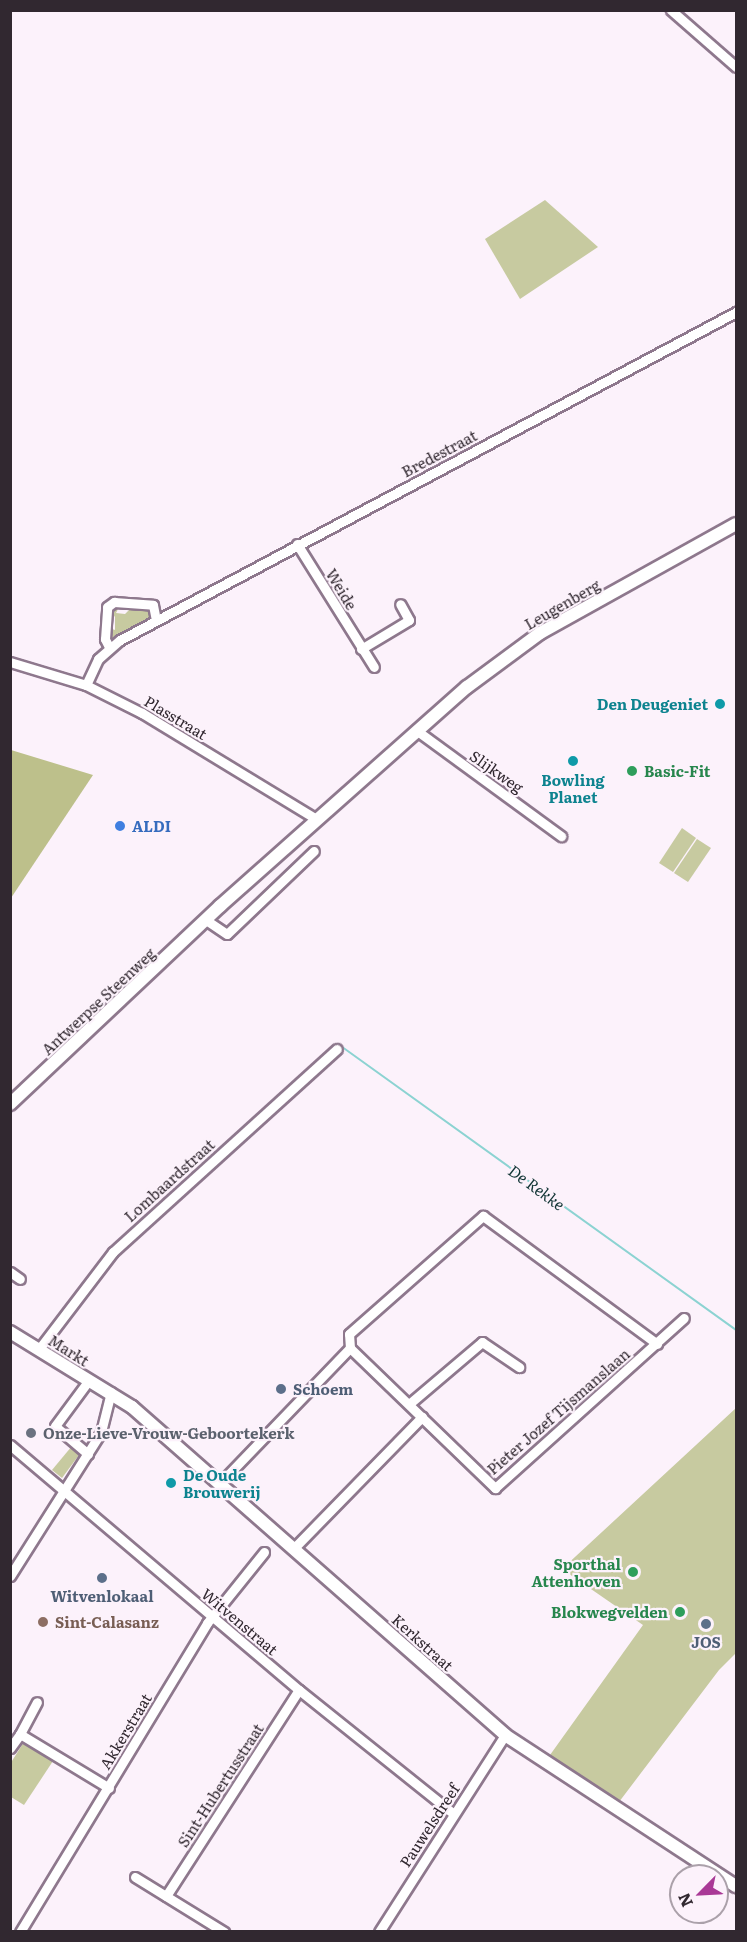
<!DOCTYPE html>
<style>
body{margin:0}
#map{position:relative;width:747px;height:1942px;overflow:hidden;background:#fcf2fb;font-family:Literata,serif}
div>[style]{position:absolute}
.green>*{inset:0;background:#c7caa0}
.forest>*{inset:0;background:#bdc08b}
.stream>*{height:2px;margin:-1px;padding:0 1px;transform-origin:1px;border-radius:1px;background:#8cd3d2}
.roads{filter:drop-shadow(2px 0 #8e788d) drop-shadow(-2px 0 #8e788d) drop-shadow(0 2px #8e788d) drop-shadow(0 -2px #8e788d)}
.minor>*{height:9px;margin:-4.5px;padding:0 4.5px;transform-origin:4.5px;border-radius:4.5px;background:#fff}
.major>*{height:12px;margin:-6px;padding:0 6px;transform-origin:6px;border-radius:6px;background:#fff}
.dots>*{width:16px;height:16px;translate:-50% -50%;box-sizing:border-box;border:3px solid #fcf2fb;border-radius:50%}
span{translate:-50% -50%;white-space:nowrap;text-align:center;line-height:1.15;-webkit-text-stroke:4.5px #fcf2fb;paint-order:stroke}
.street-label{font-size:15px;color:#312830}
.culture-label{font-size:15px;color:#0d838f;font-weight:700}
.right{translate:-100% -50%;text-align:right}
.left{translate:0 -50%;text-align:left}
.leisure-label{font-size:15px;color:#27864d;font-weight:700}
.shop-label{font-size:15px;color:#366cbe;font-weight:700}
.service-label{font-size:15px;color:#4e5e75;font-weight:700}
.worship-label{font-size:15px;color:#5b616d;font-weight:700}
.education-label{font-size:15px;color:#785e54;font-weight:700}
.water-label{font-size:16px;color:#113434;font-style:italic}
.frame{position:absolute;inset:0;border:12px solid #312830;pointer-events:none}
.north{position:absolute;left:669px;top:1864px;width:60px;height:60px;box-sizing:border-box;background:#fcf2fb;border:2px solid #aba1aa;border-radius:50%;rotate:246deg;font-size:16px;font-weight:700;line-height:24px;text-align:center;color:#312830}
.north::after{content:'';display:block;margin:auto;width:21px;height:27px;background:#a93996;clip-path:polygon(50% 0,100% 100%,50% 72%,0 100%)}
</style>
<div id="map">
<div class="green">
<i style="clip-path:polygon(545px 200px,598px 247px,520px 299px,485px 239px)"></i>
<i style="clip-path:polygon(114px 607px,119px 607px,116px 613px,125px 614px,132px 607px,147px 608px,151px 618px,112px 639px,109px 628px,115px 630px,115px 617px,110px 610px)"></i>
<i style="clip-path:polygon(682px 828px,696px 838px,673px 872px,659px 863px)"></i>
<i style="clip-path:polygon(697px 839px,711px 848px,688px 882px,674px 873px)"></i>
<i style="clip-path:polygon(736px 1408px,736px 1653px,719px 1670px,619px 1802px,550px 1755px,643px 1625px,562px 1569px)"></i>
<i style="clip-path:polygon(72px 1446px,79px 1455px,62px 1478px,52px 1470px)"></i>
<i style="clip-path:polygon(24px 1742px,53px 1761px,24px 1805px,11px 1797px,10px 1764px)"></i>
</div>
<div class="forest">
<i style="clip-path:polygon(11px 750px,93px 775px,11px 898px,10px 750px)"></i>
</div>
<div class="stream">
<i style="left:338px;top:1044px;width:490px;rotate:35.7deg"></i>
</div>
<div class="roads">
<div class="minor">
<i style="left:671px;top:10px;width:86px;rotate:41.2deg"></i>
<i style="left:297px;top:544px;width:145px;rotate:58deg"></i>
<i style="left:109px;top:647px;width:9px;rotate:-117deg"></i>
<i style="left:105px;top:639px;width:32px;rotate:-86deg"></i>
<i style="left:107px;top:607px;width:9px;rotate:-36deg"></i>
<i style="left:114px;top:602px;width:39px;rotate:4deg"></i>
<i style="left:153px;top:605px;width:15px;rotate:79deg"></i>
<i style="left:361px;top:649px;width:56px;rotate:-31.1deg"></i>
<i style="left:409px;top:620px;width:18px;rotate:-119deg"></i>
<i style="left:10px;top:662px;width:79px;rotate:16.8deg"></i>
<i style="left:86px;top:685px;width:63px;rotate:26.6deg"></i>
<i style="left:142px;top:713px;width:204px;rotate:31.3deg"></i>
<i style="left:86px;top:685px;width:29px;rotate:-65deg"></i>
<i style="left:98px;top:659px;width:29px;rotate:-41deg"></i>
<i style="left:120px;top:640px;width:698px;rotate:-28.03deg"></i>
<i style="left:416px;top:730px;width:180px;rotate:36.2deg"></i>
<i style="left:206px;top:920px;width:25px;rotate:34deg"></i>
<i style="left:227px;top:934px;width:120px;rotate:-43.7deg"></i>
<i style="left:10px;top:1272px;width:12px;rotate:35deg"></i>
<i style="left:350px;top:1348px;width:202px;rotate:44deg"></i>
<i style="left:495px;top:1488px;width:254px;rotate:-42deg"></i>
<i style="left:350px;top:1348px;width:14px;rotate:-94deg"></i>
<i style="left:349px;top:1334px;width:179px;rotate:-41.4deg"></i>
<i style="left:483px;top:1216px;width:216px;rotate:36.3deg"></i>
<i style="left:39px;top:1349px;width:122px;rotate:-52.7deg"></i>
<i style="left:113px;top:1252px;width:302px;rotate:-42.2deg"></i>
<i style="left:409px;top:1404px;width:96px;rotate:-40.3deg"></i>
<i style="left:482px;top:1342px;width:45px;rotate:34deg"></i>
<i style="left:10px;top:1445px;width:379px;rotate:40.3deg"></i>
<i style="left:299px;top:1690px;width:198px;rotate:38.7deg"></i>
<i style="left:88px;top:1454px;width:43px;rotate:-139.7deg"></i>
<i style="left:55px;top:1426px;width:57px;rotate:-53.5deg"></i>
<i style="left:221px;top:1482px;width:186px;rotate:-46.1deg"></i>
<i style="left:295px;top:1547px;width:182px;rotate:-45.7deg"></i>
<i style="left:10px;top:1576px;width:170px;rotate:-57.7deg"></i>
<i style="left:101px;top:1432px;width:41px;rotate:-76deg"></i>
<i style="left:20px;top:1734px;width:36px;rotate:-62deg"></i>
<i style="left:10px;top:1748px;width:17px;rotate:-54deg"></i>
<i style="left:20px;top:1734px;width:104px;rotate:31.2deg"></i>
<i style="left:135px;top:1877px;width:105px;rotate:31.7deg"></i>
<i style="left:166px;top:1896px;width:245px;rotate:-57.2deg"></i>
<i style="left:20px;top:1932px;width:361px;rotate:-58.8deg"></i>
<i style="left:207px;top:1623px;width:91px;rotate:-51.2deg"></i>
<i style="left:379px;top:1932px;width:234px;rotate:-57.4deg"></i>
</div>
<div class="major">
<i style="left:10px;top:1104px;width:289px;rotate:-43.3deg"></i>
<i style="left:220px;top:906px;width:330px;rotate:-41.6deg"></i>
<i style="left:467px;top:687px;width:91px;rotate:-36.5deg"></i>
<i style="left:540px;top:633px;width:224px;rotate:-29.1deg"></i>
<i style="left:10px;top:1332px;width:143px;rotate:31.6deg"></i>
<i style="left:132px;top:1407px;width:497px;rotate:41.3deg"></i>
<i style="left:505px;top:1735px;width:276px;rotate:33.2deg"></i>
</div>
</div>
<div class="dots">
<i style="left:720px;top:704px;background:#0f9aa8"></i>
<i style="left:573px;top:761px;background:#0f9aa8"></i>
<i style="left:632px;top:771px;background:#2e9e5b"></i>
<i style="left:120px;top:826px;background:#3f7fe0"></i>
<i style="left:281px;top:1389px;background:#5c6f8a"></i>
<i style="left:31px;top:1433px;background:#6b7280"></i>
<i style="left:171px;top:1483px;background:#0f9aa8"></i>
<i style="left:633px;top:1572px;background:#2e9e5b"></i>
<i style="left:102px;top:1578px;background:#5c6f8a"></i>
<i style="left:680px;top:1612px;background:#2e9e5b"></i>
<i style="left:43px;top:1622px;background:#8d6e63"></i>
<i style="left:706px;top:1624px;background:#5c6f8a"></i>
</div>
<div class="street-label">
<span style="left:439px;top:453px;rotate:-28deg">Bredestraat</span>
<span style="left:342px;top:589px;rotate:59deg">Weide</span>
<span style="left:562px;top:604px;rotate:-30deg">Leugenberg</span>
<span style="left:176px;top:717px;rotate:31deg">Plasstraat</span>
<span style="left:497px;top:771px;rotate:35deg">Slijkweg</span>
<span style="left:98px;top:1001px;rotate:-43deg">Antwerpse Steenweg</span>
<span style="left:169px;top:1180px;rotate:-42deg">Lombaardstraat</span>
<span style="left:69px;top:1350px;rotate:32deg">Markt</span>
<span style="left:558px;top:1411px;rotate:-41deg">Pieter Jozef Tijsmanslaan</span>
<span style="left:240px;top:1621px;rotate:40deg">Witvenstraat</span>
<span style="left:423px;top:1642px;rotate:42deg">Kerkstraat</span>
<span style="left:125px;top:1731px;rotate:-59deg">Akkerstraat</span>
<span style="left:220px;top:1785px;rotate:-57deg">Sint-Hubertusstraat</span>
<span style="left:429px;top:1825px;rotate:-57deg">Pauwelsdreef</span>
</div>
<div class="culture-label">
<span class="right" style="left:708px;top:704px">Den Deugeniet</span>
<span style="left:573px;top:788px">Bowling<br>Planet</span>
<span class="left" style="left:183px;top:1483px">De Oude<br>Brouwerij</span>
</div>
<div class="leisure-label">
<span class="left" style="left:644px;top:771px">Basic-Fit</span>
<span class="right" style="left:621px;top:1572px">Sporthal<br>Attenhoven</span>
<span class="right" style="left:668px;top:1612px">Blokwegvelden</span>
</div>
<div class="shop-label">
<span class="left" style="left:132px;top:826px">ALDI</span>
</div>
<div class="service-label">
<span class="left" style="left:293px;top:1389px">Schoem</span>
<span style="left:102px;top:1596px">Witvenlokaal</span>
<span style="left:706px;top:1642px">JOS</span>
</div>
<div class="worship-label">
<span class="left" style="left:43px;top:1433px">Onze-Lieve-Vrouw-Geboortekerk</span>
</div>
<div class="education-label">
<span class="left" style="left:55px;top:1622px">Sint-Calasanz</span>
</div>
<div class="water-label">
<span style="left:537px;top:1187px;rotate:36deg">De Rekke</span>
</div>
<div class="frame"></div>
<div class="north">N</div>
</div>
